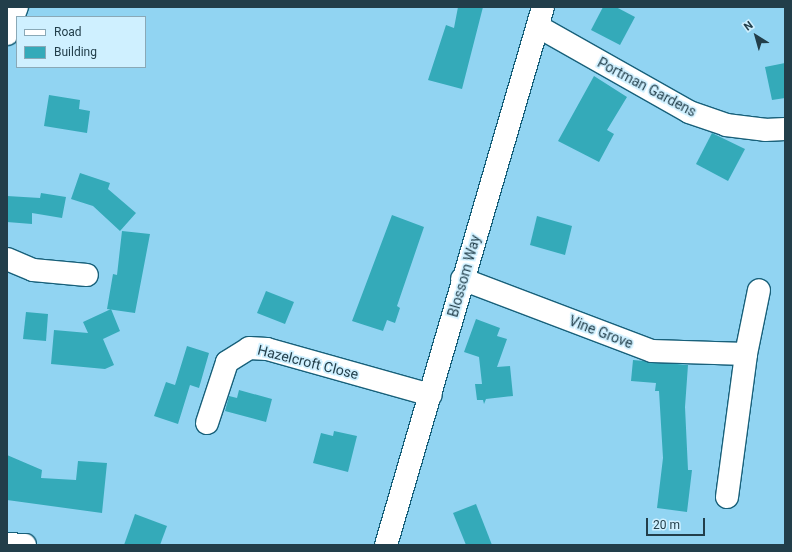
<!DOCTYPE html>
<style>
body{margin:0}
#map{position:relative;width:792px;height:552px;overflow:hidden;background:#91d4f2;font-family:Roboto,sans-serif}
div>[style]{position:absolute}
.building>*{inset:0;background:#34aab9}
.roads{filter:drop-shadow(1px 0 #18607a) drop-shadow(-1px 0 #18607a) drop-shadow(0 1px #18607a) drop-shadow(0 -1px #18607a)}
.minor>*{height:22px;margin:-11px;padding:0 11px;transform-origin:11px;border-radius:11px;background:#fff}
.tertiary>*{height:22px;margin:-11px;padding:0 11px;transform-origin:11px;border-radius:11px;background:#fff}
span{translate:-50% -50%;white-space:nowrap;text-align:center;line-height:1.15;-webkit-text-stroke:3.5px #cff0ff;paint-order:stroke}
.street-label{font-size:14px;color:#223e4a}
.frame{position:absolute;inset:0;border:8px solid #223e4a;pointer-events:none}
.legend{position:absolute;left:16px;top:16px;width:130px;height:52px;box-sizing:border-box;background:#cff0ff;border:1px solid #8aa9b7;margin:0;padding:5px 7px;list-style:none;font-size:12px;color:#223e4a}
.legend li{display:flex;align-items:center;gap:8px;height:20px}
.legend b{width:20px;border:1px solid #8aa9b7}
.north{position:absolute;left:736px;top:16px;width:40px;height:40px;-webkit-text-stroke:3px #cff0ff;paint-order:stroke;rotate:323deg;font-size:11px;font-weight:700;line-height:16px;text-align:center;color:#223e4a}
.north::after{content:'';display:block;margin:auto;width:14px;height:18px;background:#223e4a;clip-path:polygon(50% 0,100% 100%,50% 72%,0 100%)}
.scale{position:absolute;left:646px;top:518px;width:59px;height:18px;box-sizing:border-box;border:2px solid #223e4a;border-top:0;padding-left:5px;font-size:12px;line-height:14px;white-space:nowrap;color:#223e4a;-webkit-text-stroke:3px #cff0ff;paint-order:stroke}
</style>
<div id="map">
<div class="building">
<i style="clip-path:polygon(458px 7px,483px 7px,462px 89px,428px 80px,446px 25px,454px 28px)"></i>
<i style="clip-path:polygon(603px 7px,616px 7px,635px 17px,620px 45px,591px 30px)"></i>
<i style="clip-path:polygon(785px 63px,785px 98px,772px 100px,765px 67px)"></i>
<i style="clip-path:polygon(594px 76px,627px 97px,607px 130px,614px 134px,599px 162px,558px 141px)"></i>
<i style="clip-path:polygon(49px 95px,80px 100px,79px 109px,90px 111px,87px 133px,44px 126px)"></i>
<i style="clip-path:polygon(712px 133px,745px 149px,728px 181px,696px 164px)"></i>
<i style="clip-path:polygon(80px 173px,110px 183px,108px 189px,136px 213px,120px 231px,93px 206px,71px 199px)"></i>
<i style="clip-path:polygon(41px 193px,66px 197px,62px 218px,32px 213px,32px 224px,7px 222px,7px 196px,40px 198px)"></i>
<i style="clip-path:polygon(392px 215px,424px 227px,397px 306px,400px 308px,395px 323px,387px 320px,383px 331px,352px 321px)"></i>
<i style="clip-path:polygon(537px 216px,572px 226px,565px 255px,530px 245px)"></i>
<i style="clip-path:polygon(122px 231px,150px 234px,135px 313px,107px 309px,113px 274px,117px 275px)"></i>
<i style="clip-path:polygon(266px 291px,294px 302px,285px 324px,257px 313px)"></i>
<i style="clip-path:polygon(111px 309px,120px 331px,103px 339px,114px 365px,105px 369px,51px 364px,54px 330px,88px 333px,83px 322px)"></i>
<i style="clip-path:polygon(26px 312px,48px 314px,46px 341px,23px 339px)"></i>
<i style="clip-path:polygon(476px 319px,500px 328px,497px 336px,507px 339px,497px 367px,510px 366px,513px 396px,486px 399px,484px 404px,483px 400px,477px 400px,475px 384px,482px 384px,479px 357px,464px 352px)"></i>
<i style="clip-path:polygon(187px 346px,209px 353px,199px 388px,190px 385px,178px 424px,154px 416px,166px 382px,175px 385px)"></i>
<i style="clip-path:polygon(633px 360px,688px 365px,685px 407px,688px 470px,692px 470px,687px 512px,657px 508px,663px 458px,659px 391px,655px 391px,656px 383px,631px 381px)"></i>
<i style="clip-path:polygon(239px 390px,272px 399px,266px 422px,225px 411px,229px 396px,237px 398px)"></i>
<i style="clip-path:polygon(334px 431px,357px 436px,348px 472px,313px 463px,321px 433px,333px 436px)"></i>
<i style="clip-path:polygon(7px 455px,42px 470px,41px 478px,76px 480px,78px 461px,107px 463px,102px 513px,7px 500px)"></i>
<i style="clip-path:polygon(476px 504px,492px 545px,466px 545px,453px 513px)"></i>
<i style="clip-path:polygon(135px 514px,167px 526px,160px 545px,124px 545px)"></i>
</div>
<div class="roads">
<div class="minor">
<i style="left:539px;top:27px;width:172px;rotate:29.5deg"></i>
<i style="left:689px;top:112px;width:39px;rotate:19deg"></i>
<i style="left:726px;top:125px;width:39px;rotate:7deg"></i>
<i style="left:765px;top:130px;width:20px;rotate:-3deg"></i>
<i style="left:7px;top:259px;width:28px;rotate:23deg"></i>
<i style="left:33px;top:270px;width:54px;rotate:5.3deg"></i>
<i style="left:462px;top:279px;width:203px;rotate:20.8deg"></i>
<i style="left:652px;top:351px;width:94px;rotate:1.8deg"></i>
<i style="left:207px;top:423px;width:64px;rotate:-71.8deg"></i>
<i style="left:227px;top:362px;width:26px;rotate:-32deg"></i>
<i style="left:249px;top:348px;width:18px;rotate:3deg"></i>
<i style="left:267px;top:349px;width:170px;rotate:15.7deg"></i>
<i style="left:727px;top:497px;width:144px;rotate:-82.4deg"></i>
<i style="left:746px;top:354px;width:65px;rotate:-78.5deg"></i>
<i style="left:7px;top:544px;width:18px;rotate:3deg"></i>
<i style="left:386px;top:545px;width:560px;rotate:-73.73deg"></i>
</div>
<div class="tertiary">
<i style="left:7px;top:34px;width:29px;rotate:-70deg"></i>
</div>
</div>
<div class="street-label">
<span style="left:647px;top:87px;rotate:28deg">Portman Gardens</span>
<span style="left:464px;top:276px;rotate:-74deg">Blossom Way</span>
<span style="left:601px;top:332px;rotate:21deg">Vine Grove</span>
<span style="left:308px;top:362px;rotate:14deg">Hazelcroft Close</span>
</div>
<div class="frame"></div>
<ul class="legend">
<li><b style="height:5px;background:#fff"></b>Road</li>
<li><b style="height:11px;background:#34aab9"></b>Building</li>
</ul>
<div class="north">N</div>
<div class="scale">20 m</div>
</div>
